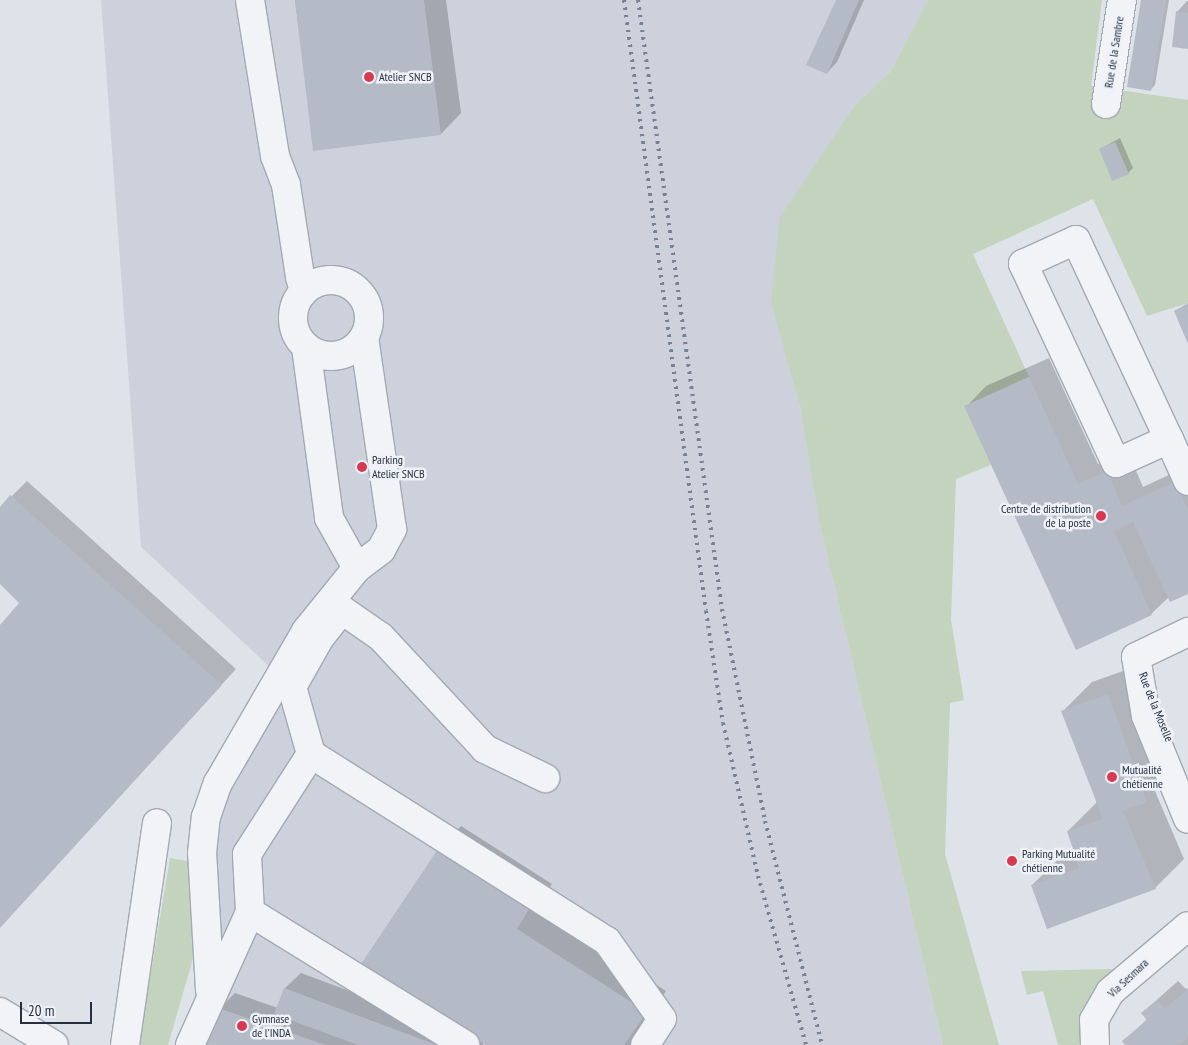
<!DOCTYPE html>
<meta charset="utf-8">
<style>
body{margin:0}
#map{position:relative;width:1188px;height:1045px;overflow:hidden;background:#dee2e9;font-family:"PT Sans Narrow",sans-serif}
div>[style]{position:absolute}
.built>*{inset:0;background:#ccd1db}
.green>*{inset:0;background:#c4d3be}
.shadow>*{inset:0;background:#0003}
.building>*{inset:0;background:#b5bbc6}
.roads{filter:drop-shadow(1px 0 #a3a9b3) drop-shadow(-1px 0 #a3a9b3) drop-shadow(0 1px #a3a9b3) drop-shadow(0 -1px #a3a9b3)}
.minor>*{height:28px;margin:-14px;padding:0 14px;transform-origin:14px;border-radius:14px;background:#f1f3f7}
.minor>.ring{margin:-14px;padding:0;box-sizing:content-box;background:none;border:28px solid #f1f3f7;border-radius:50%}
.rail>*{height:4px;margin-top:-2px;transform-origin:0;background:repeating-linear-gradient(90deg,#768293 0 2.5px,transparent 0 7.5px)}
.dots>*{width:14px;height:14px;translate:-50% -50%;box-sizing:border-box;border:2px solid #eef1f6;border-radius:50%}
span{translate:-50% -50%;white-space:nowrap;text-align:center;line-height:1.15;-webkit-text-stroke:5px #eef1f6;paint-order:stroke}
.street-label{font-size:12px;color:#263041}
.poi-label{font-size:12px;color:#263041}
.left{translate:0 -50%;text-align:left}
.right{translate:-100% -50%;text-align:right}
.scale{position:absolute;left:20px;top:1002px;width:72px;height:22px;box-sizing:border-box;border:2px solid #263041;border-top:0;padding-left:6px;font-size:15px;line-height:18px;white-space:nowrap;color:#263041;-webkit-text-stroke:4px #eef1f6;paint-order:stroke}
</style>
<div id="map">
<div class="built">
<i style="clip-path:polygon(101px 0,928px 0,891px 71px,856px 104px,800px 406px,819px 521px,943px 1045px,326px 1045px,218px 1008px,210px 851px,216px 809px,285px 681px,141px 547px)"></i>
</div>
<div class="green">
<i style="clip-path:polygon(928px 0,1102px 0,1091px 86px,1188px 100px,1188px 303px,1147px 316px,1093px 199px,973px 254px,1029px 377px,965px 406px,991px 465px,956px 479px,951px 620px,964px 700px,950px 703px,945px 854px,999px 1045px,943px 1045px,819px 521px,800px 406px,771px 303px,780px 217px,856px 104px,891px 71px)"></i>
<i style="clip-path:polygon(170px 858px,192px 862px,194px 955px,168px 1045px,143px 1045px,139px 1043px)"></i>
<i style="clip-path:polygon(1115px 969px,1088px 1002px,1083px 1024px,1084px 1045px,1058px 1045px,1043px 991px,1027px 995px,1021px 971px)"></i>
</div>
<div class="shadow">
<i style="clip-path:polygon(295px 0,446px 0,461px 113px,441px 134px,314px 149px)"></i>
<i style="clip-path:polygon(837px 0,864px 0,837px 62px,827px 73px)"></i>
<i style="clip-path:polygon(1142px 0,1169px 0,1155px 85px,1150px 90px)"></i>
<i style="clip-path:polygon(1187px 1px,1188px 1px,1188px 47px,1177px 12px)"></i>
<i style="clip-path:polygon(1120px 138px,1133px 168px,1128px 173px,1100px 149px)"></i>
<i style="clip-path:polygon(1188px 303px,1188px 341px,1175px 311px)"></i>
<i style="clip-path:polygon(1049px 358px,1098px 464px,1128px 452px,1143px 487px,1188px 466px,1188px 593px,1169px 597px,1151px 614px,966px 407px,986px 386px)"></i>
<i style="clip-path:polygon(27px 481px,236px 669px,0 926px,0 627px,21px 603px,0 582px,0 508px)"></i>
<i style="clip-path:polygon(1137px 666px,1175px 772px,1155px 791px,1184px 859px,1155px 888px,1032px 885px,1061px 857px,1075px 852px,1068px 831px,1097px 802px,1063px 711px,1092px 682px)"></i>
<i style="clip-path:polygon(461px 826px,552px 884px,536px 908px,666px 991px,630px 1045px,488px 1045px,484px 1042px,483px 1045px,205px 1045px,219px 1009px,235px 993px,278px 1008px,285px 988px,301px 973px,473px 1037px,441px 847px)"></i>
<i style="clip-path:polygon(1178px 981px,1186px 989px,1188px 988px,1188px 1045px,1127px 1045px,1124px 1042px,1147px 1019px,1142px 1013px)"></i>
</div>
<div class="building">
<i style="clip-path:polygon(295px 0,424px 0,441px 135px,313px 151px)"></i>
<i style="clip-path:polygon(836px 0,859px 0,827px 74px,806px 65px)"></i>
<i style="clip-path:polygon(1141px 0,1166px 0,1151px 91px,1127px 87px)"></i>
<i style="clip-path:polygon(1176px 11px,1188px 13px,1188px 49px,1172px 47px)"></i>
<i style="clip-path:polygon(1115px 142px,1129px 174px,1112px 181px,1099px 149px)"></i>
<i style="clip-path:polygon(1188px 304px,1188px 344px,1174px 311px)"></i>
<i style="clip-path:polygon(1029px 377px,1078px 484px,1107px 471px,1122px 506px,1175px 482px,1188px 510px,1188px 594px,1170px 602px,1133px 522px,1114px 531px,1152px 615px,1076px 650px,964px 406px)"></i>
<i style="clip-path:polygon(10px 495px,222px 685px,0 928px,0 625px,19px 603px,0 584px,0 507px)"></i>
<i style="clip-path:polygon(1108px 694px,1147px 802px,1123px 811px,1156px 889px,1047px 929px,1031px 885px,1079px 868px,1067px 831px,1103px 819px,1061px 711px)"></i>
<i style="clip-path:polygon(440px 846px,532px 904px,517px 929px,647px 1012px,624px 1045px,486px 1045px,359px 967px)"></i>
<i style="clip-path:polygon(284px 988px,437px 1045px,358px 1045px,274px 1014px)"></i>
<i style="clip-path:polygon(1188px 989px,1188px 1037px,1179px 1045px,1125px 1045px,1122px 1041px,1147px 1020px,1141px 1013px,1157px 1000px,1165px 1009px)"></i>
<i style="clip-path:polygon(218px 1008px,325px 1045px,204px 1045px)"></i>
</div>
<div class="roads">
<div class="minor">
<i style="left:250px;top:0;width:158px;rotate:80.9deg"></i>
<i style="left:275px;top:156px;width:31px;rotate:69deg"></i>
<i style="left:286px;top:185px;width:93px;rotate:81.3deg"></i>
<i style="left:300px;top:277px;width:14px;rotate:73deg"></i>
<i style="left:1106px;top:104px;width:105px;rotate:-81.3deg"></i>
<i class="ring" style="left:293px;top:280px;width:48px;height:48px"></i>
<i style="left:306px;top:347px;width:173px;rotate:82.3deg"></i>
<i style="left:329px;top:518px;width:57px;rotate:60.8deg"></i>
<i style="left:1169px;top:439px;width:58px;rotate:155.6deg"></i>
<i style="left:1116px;top:463px;width:220px;rotate:-115deg"></i>
<i style="left:1023px;top:264px;width:58px;rotate:-24.4deg"></i>
<i style="left:1076px;top:240px;width:220px;rotate:65deg"></i>
<i style="left:1169px;top:439px;width:46px;rotate:65.7deg"></i>
<i style="left:1136px;top:657px;width:60px;rotate:80.4deg"></i>
<i style="left:1146px;top:716px;width:111px;rotate:67.8deg"></i>
<i style="left:1136px;top:657px;width:58px;rotate:-25.7deg"></i>
<i style="left:311px;top:754px;width:70px;rotate:-105.8deg"></i>
<i style="left:292px;top:687px;width:55px;rotate:-60.6deg"></i>
<i style="left:319px;top:639px;width:37px;rotate:-52deg"></i>
<i style="left:342px;top:610px;width:47px;rotate:34.7deg"></i>
<i style="left:381px;top:637px;width:153px;rotate:47.1deg"></i>
<i style="left:485px;top:749px;width:67px;rotate:25.8deg"></i>
<i style="left:250px;top:912px;width:253px;rotate:31.7deg"></i>
<i style="left:210px;top:990px;width:137px;rotate:-93.3deg"></i>
<i style="left:202px;top:853px;width:36px;rotate:-84deg"></i>
<i style="left:206px;top:817px;width:36px;rotate:-71deg"></i>
<i style="left:218px;top:783px;width:176px;rotate:-59.9deg"></i>
<i style="left:306px;top:631px;width:81px;rotate:-51deg"></i>
<i style="left:357px;top:568px;width:30px;rotate:-37deg"></i>
<i style="left:381px;top:550px;width:24px;rotate:-62deg"></i>
<i style="left:392px;top:529px;width:193px;rotate:-98.3deg"></i>
<i style="left:0;top:1012px;width:63px;rotate:31.4deg"></i>
<i style="left:125px;top:1045px;width:224px;rotate:-81.8deg"></i>
<i style="left:190px;top:1045px;width:146px;rotate:-65.7deg"></i>
<i style="left:250px;top:912px;width:58px;rotate:-93deg"></i>
<i style="left:247px;top:854px;width:119px;rotate:-57.4deg"></i>
<i style="left:311px;top:754px;width:350px;rotate:32.3deg"></i>
<i style="left:607px;top:941px;width:95px;rotate:54.8deg"></i>
<i style="left:662px;top:1019px;width:31px;rotate:123deg"></i>
<i style="left:1095px;top:1045px;width:25px;rotate:-92deg"></i>
<i style="left:1094px;top:1020px;width:32px;rotate:-60deg"></i>
<i style="left:1110px;top:992px;width:102px;rotate:-40.2deg"></i>
</div>
</div>
<div class="rail">
<i style="left:624px;top:0;width:616px;rotate:82.36deg"></i>
<i style="left:706px;top:611px;width:113px;rotate:81.4deg"></i>
<i style="left:723px;top:723px;width:157px;rotate:77.1deg"></i>
<i style="left:758px;top:876px;width:176px;rotate:74.1deg"></i>
<i style="left:638px;top:0;width:615px;rotate:82.15deg"></i>
<i style="left:722px;top:609px;width:216px;rotate:78.5deg"></i>
<i style="left:765px;top:821px;width:231px;rotate:75.7deg"></i>
</div>
<div class="dots">
<i style="left:369px;top:77px;background:#d83952"></i>
<i style="left:362px;top:467px;background:#d83952"></i>
<i style="left:1101px;top:516px;background:#d83952"></i>
<i style="left:1112px;top:777px;background:#d83952"></i>
<i style="left:1012px;top:861px;background:#d83952"></i>
<i style="left:242px;top:1026px;background:#d83952"></i>
</div>
<div class="street-label">
<span style="left:1114px;top:52px;rotate:-81deg">Rue de la Sambre</span>
<span style="left:1156px;top:707px;rotate:68deg">Rue de la Moselle</span>
<span style="left:1128px;top:978px;rotate:-43deg">Via Sesmara</span>
</div>
<div class="poi-label">
<span class="left" style="left:379px;top:77px">Atelier SNCB</span>
<span class="left" style="left:372px;top:467px">Parking<br>Atelier SNCB</span>
<span class="right" style="left:1091px;top:516px">Centre de distribution<br>de la poste</span>
<span class="left" style="left:1122px;top:777px">Mutualité<br>chétienne</span>
<span class="left" style="left:1022px;top:861px">Parking Mutualité<br>chétienne</span>
<span class="left" style="left:252px;top:1026px">Gymnase<br>de l'INDA</span>
</div>
<div class="scale">20 m</div>
</div>
